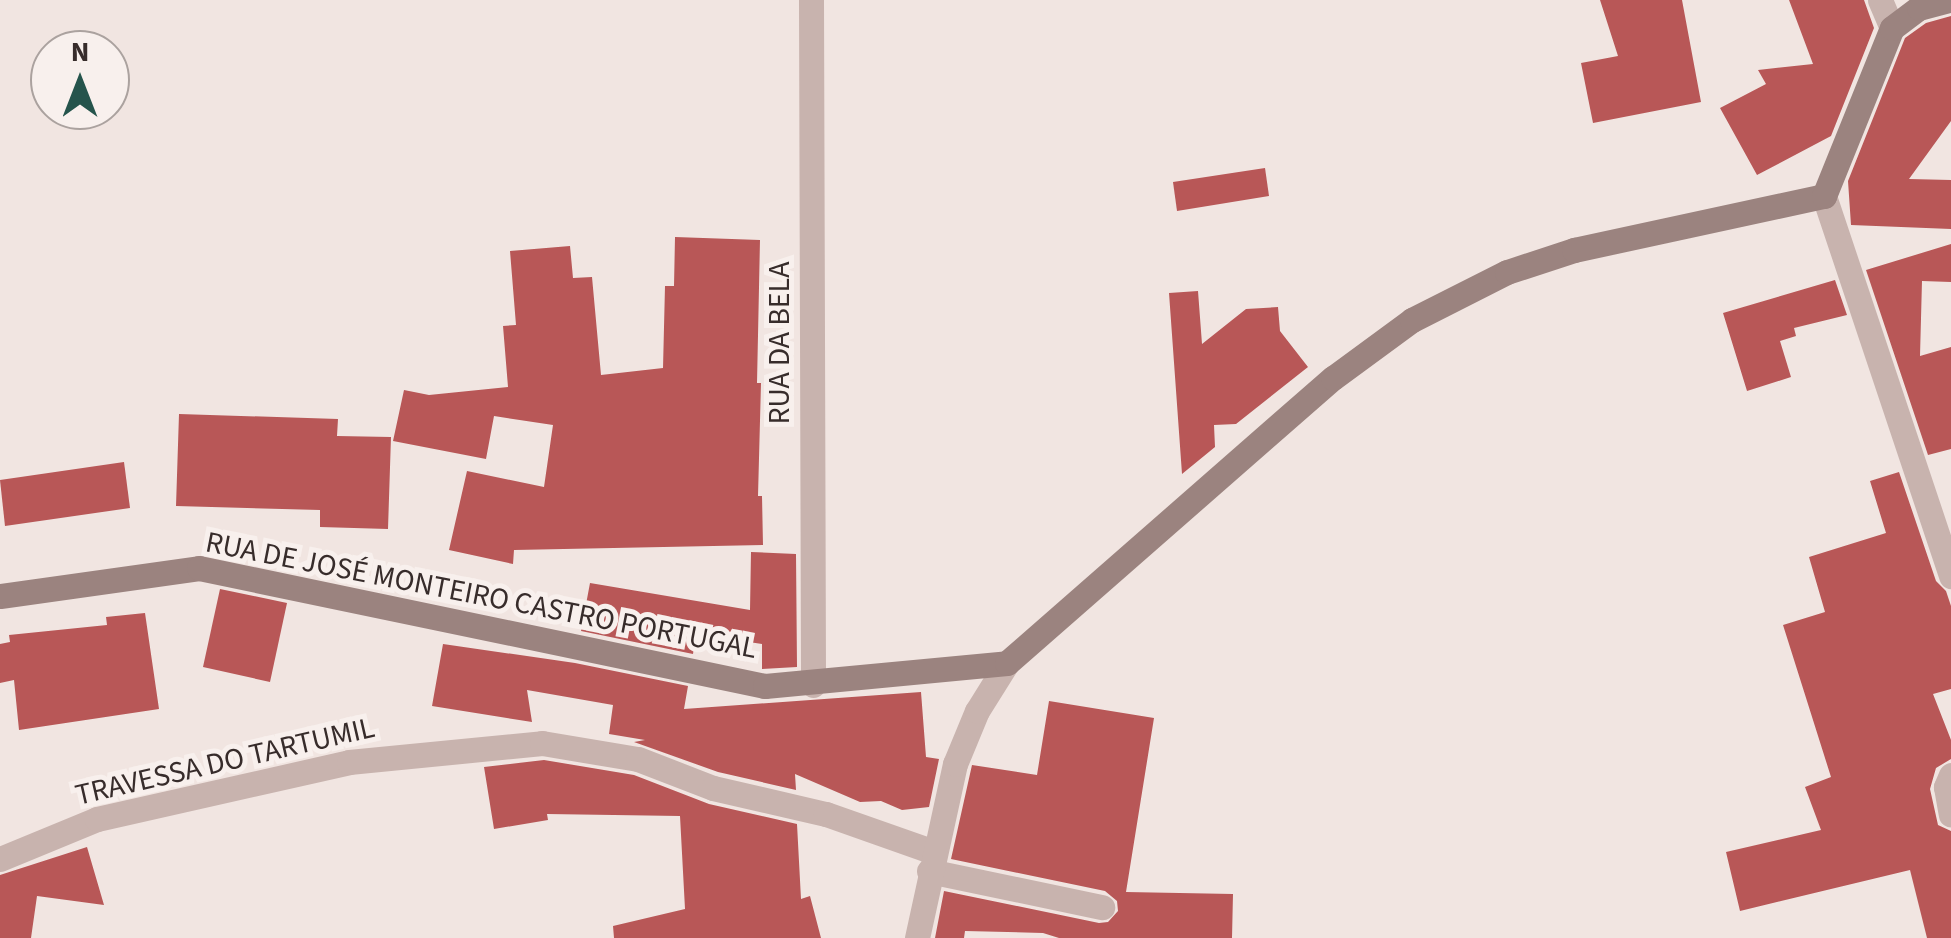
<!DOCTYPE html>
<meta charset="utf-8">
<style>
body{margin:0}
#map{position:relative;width:1951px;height:938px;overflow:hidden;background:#f1e5e1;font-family:"Source Sans 3",sans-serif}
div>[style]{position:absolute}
.building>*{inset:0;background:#b85757}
.minor>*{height:25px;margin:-12.5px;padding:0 12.5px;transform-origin:12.5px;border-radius:12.5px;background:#c8b3ae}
.tertiary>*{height:25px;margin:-12.5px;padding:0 12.5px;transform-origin:12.5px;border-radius:12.5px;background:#c8b3ae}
.secondary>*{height:25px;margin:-12.5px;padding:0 12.5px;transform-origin:12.5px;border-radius:12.5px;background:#9b837f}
span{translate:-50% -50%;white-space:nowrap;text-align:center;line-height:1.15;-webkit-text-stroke:10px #f8f0ed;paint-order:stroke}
.street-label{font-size:30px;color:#372c2b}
.north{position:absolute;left:30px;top:30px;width:100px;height:100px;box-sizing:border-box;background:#f8f0ed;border:2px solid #aba29f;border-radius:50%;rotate:0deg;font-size:28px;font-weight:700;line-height:40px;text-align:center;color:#372c2b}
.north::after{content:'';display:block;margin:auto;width:35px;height:45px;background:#25544c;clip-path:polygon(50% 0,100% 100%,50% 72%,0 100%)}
</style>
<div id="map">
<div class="building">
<i style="clip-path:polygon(1600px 0,1682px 0,1701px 102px,1593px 123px,1581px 63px,1618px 56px)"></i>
<i style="clip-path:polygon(1789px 0,1864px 0,1874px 28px,1831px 136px,1757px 175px,1720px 108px,1766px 84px,1758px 70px,1813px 64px)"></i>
<i style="clip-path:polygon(1951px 16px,1951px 121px,1909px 179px,1951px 180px,1951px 229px,1851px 225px,1848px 181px,1905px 38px,1926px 23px)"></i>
<i style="clip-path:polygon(1265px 168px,1269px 196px,1177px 211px,1173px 182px)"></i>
<i style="clip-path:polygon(675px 237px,760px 240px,757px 383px,761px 383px,758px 496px,762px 496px,763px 545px,514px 550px,513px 564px,449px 550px,467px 471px,544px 487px,553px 425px,494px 416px,486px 459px,393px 441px,404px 390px,429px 395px,508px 387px,503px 326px,516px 325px,510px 251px,570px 246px,573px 278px,592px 277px,601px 375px,663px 368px,665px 286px,674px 286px)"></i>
<i style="clip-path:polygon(1951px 244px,1951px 282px,1922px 281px,1920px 356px,1951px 347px,1951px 449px,1928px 455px,1866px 270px)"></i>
<i style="clip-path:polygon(1835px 280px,1847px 315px,1794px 328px,1796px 336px,1780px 341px,1791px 377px,1747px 391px,1723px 313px)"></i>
<i style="clip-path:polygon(1198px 291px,1202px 344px,1246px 309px,1278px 307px,1280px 331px,1308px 367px,1236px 424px,1214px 425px,1215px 447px,1182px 474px,1169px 293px)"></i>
<i style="clip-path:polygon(179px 414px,338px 419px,337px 436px,391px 437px,388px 529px,320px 527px,320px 510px,176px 506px)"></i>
<i style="clip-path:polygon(124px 462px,130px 508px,5px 526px,0 480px)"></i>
<i style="clip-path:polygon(1899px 472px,1936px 581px,1946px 591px,1951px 606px,1951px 689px,1933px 694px,1951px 740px,1951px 759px,1936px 768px,1930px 789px,1938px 825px,1951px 831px,1951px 938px,1927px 938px,1910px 870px,1740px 911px,1726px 852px,1821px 830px,1805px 787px,1831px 777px,1783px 625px,1825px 612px,1809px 557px,1886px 533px,1870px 481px)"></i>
<i style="clip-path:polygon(751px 552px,796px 554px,797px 667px,762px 669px,762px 644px,696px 634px,693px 654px,581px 631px,590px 583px,750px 610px)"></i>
<i style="clip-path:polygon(220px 589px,287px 603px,270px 682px,203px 667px)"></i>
<i style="clip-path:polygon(145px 613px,159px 709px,19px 730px,14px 680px,0 683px,0 644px,10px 642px,9px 635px,107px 625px,106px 617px)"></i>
<i style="clip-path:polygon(443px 644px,575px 663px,688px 686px,684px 709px,921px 692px,926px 757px,939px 759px,929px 807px,902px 810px,881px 801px,860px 802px,795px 774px,796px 790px,718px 772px,634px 742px,645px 740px,609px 734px,613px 705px,527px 690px,532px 722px,432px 706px)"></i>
<i style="clip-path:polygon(1049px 701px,1154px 718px,1126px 892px,1233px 894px,1232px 938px,1059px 938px,1043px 933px,965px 931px,964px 938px,935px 938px,944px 891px,1099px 923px,1108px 922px,1118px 911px,1117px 901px,1105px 891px,951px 859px,972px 765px,1037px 775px)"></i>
<i style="clip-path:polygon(544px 760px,634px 775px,709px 804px,797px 824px,801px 899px,810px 896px,821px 938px,614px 938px,613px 926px,685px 909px,680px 816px,547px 814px,548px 820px,494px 829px,484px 767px)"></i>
<i style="clip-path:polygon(87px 847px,104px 905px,37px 896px,31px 938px,0 938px,0 875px)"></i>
</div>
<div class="minor">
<i style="left:1880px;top:0;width:30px;rotate:67deg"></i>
<i style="left:1824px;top:196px;width:401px;rotate:71.5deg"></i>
<i style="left:1951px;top:775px;width:13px;rotate:113deg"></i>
<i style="left:1946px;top:787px;width:28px;rotate:80deg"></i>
<i style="left:0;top:859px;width:105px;rotate:-22.4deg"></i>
<i style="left:97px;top:819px;width:258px;rotate:-12.7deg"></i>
<i style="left:349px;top:762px;width:194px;rotate:-5.6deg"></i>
<i style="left:542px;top:743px;width:97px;rotate:9.5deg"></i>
<i style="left:638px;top:759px;width:80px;rotate:21.1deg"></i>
<i style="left:713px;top:788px;width:116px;rotate:13deg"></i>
<i style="left:826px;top:814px;width:114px;rotate:19.4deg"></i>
<i style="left:929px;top:871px;width:177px;rotate:11.8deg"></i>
<i style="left:917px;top:938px;width:178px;rotate:-77.7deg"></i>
<i style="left:955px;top:764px;width:57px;rotate:-67.5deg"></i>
<i style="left:977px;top:711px;width:57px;rotate:-58deg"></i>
</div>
<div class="tertiary">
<i style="left:811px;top:0;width:685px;rotate:89.83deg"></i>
</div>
<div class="secondary">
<i style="left:0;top:596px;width:201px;rotate:-8deg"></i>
<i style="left:199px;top:568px;width:578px;rotate:11.78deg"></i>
<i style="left:765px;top:686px;width:243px;rotate:-5.4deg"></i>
<i style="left:1007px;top:663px;width:433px;rotate:-41.2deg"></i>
<i style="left:1333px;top:378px;width:98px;rotate:-36.3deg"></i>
<i style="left:1412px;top:320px;width:106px;rotate:-26.8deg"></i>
<i style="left:1507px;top:272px;width:71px;rotate:-18.2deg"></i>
<i style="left:1574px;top:250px;width:256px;rotate:-12.2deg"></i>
<i style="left:1824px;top:196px;width:181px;rotate:-68deg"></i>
<i style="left:1892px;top:28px;width:34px;rotate:-37deg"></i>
<i style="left:1919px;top:8px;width:30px;rotate:-15deg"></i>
</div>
<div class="street-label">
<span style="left:780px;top:343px;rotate:-90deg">RUA DA BELA</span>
<span style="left:481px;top:596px;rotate:11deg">RUA DE JOSÉ MONTEIRO CASTRO PORTUGAL</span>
<span style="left:225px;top:762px;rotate:-13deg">TRAVESSA DO TARTUMIL</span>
</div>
<div class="north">N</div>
</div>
